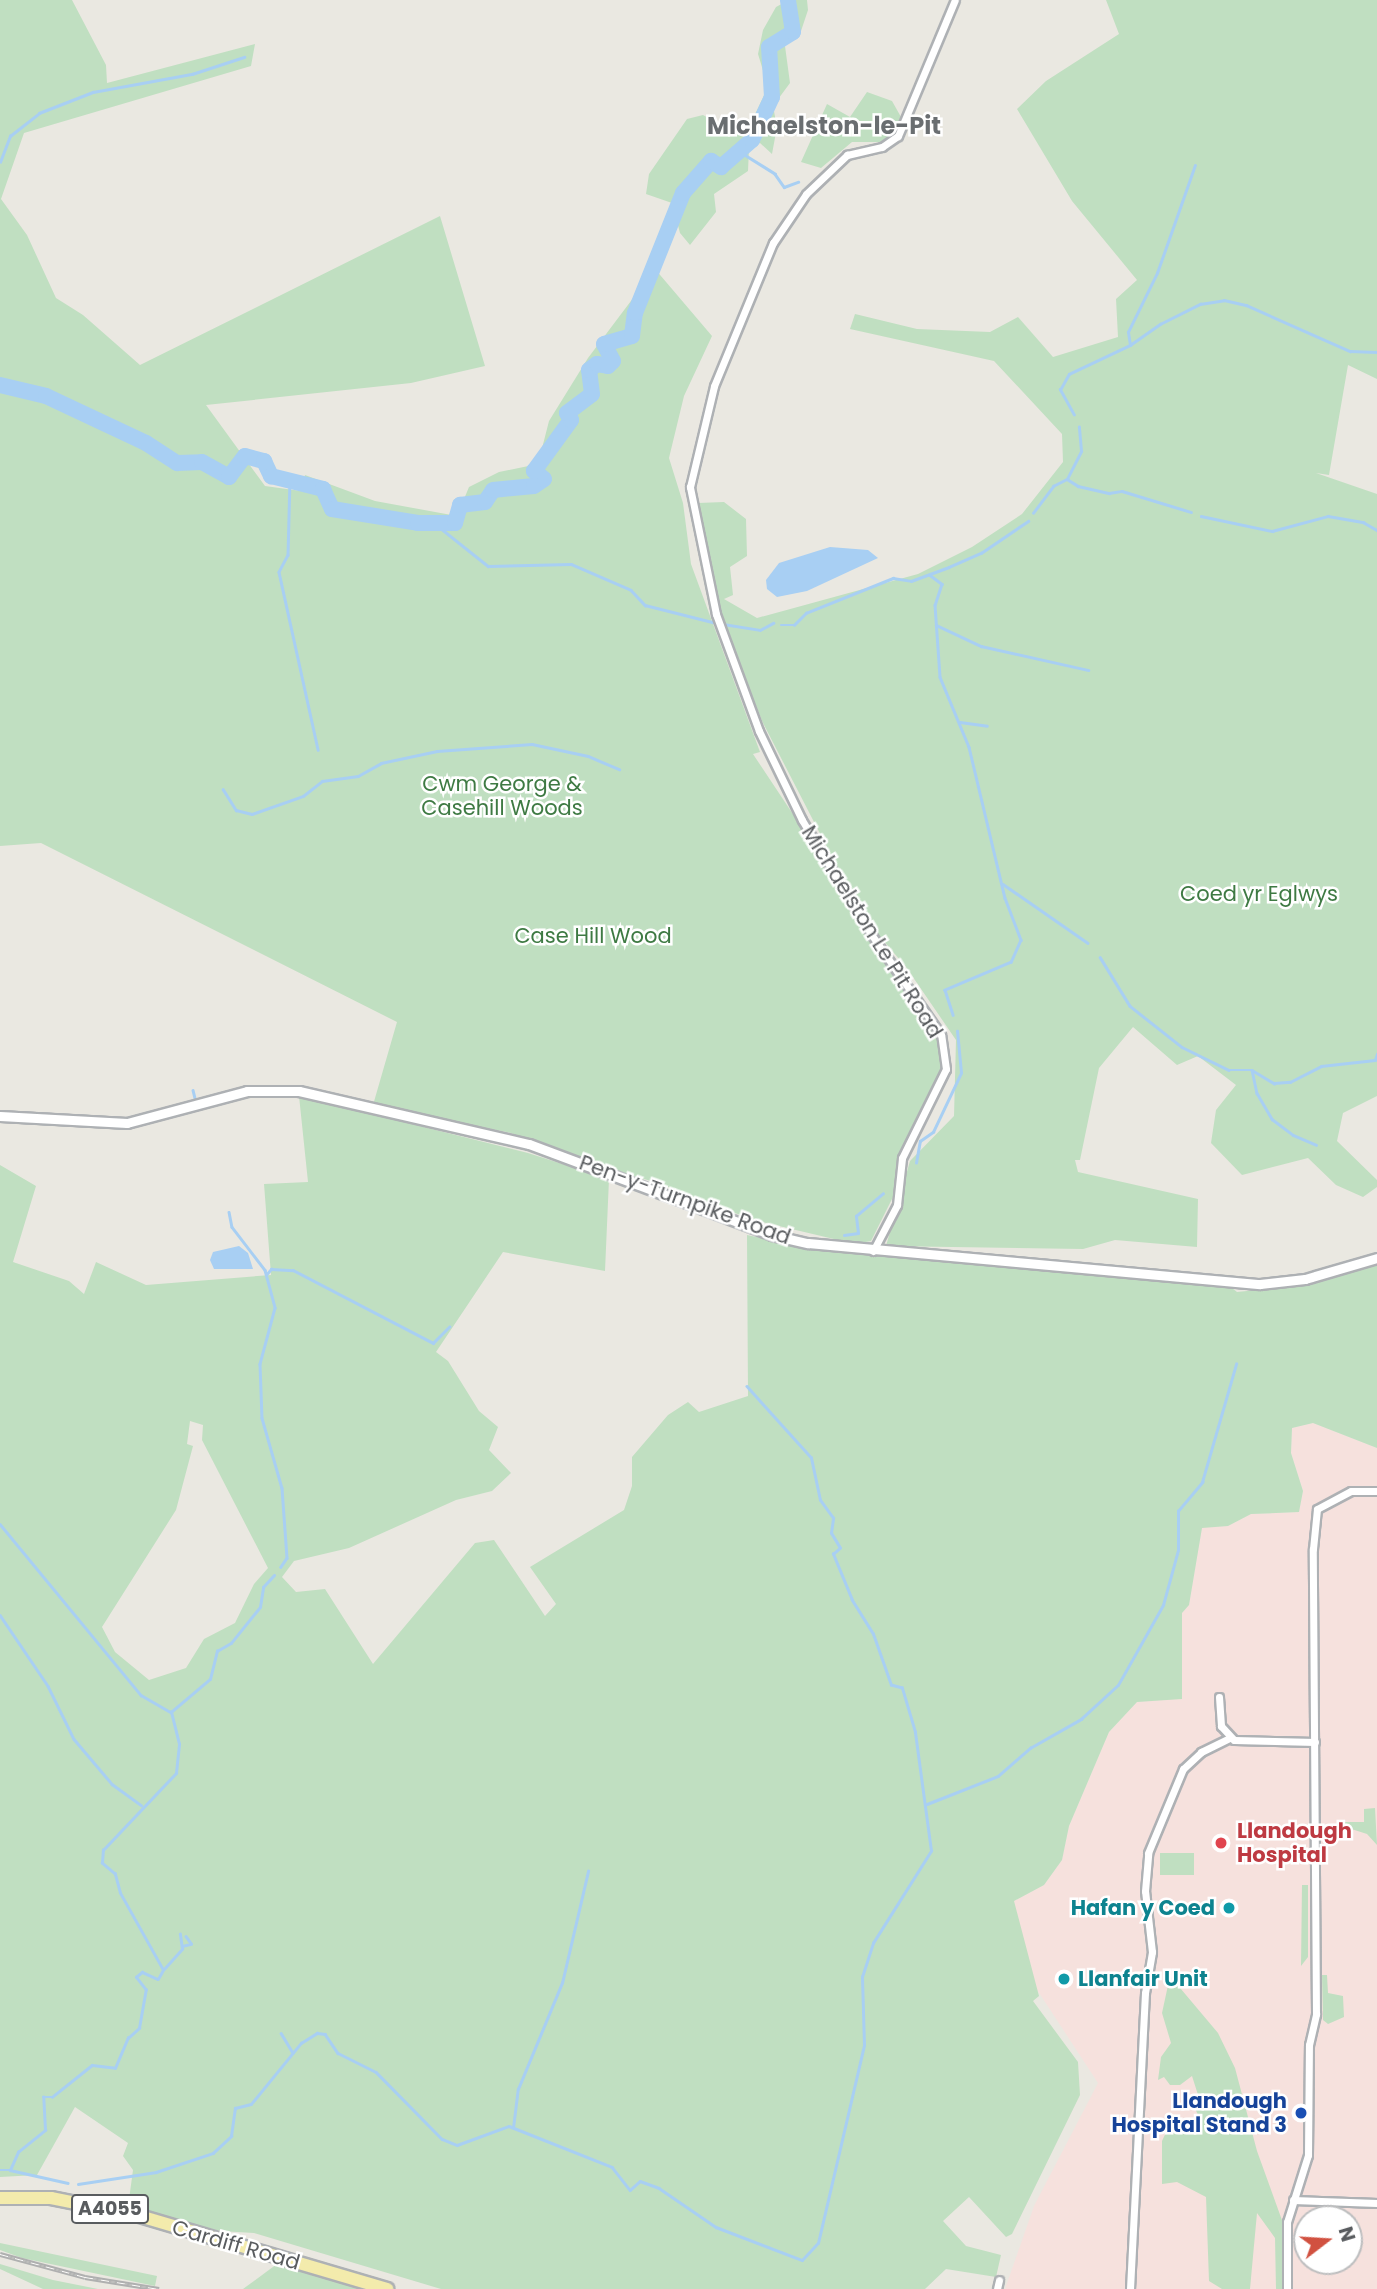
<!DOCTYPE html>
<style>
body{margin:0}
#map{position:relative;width:1377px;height:2289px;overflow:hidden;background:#eae8e1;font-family:Poppins,sans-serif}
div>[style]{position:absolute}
.medical>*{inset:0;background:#f6e1dd}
.green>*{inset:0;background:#c0dfc1}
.water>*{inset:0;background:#a8cff3}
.stream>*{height:2.5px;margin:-1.25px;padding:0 1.25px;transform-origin:1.25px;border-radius:1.25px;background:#a8cff3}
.river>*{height:16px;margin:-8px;padding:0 8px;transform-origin:8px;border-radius:8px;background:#a8cff3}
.roads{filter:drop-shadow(2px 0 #aeb1b4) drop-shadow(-2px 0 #aeb1b4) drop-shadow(0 2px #aeb1b4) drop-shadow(0 -2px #aeb1b4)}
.minor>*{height:7px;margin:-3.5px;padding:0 3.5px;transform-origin:3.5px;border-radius:3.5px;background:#fff}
.tertiary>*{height:9px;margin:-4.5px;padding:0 4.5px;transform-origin:4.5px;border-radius:4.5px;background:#fff}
.primary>*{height:12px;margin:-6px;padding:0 6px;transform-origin:6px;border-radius:6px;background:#f3ebac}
.rail>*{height:5px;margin-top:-2.5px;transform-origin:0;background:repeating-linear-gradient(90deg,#fff 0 8px,#afb0b0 0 16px);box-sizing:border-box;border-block:2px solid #afb0b0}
.dots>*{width:19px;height:19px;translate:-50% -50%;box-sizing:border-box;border:4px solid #fff;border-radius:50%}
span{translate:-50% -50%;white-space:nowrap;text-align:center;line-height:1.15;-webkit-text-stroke:5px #fff;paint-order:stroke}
.shield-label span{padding:2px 5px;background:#fff;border:2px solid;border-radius:5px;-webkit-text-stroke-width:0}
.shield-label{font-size:19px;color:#595c5f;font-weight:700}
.park-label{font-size:21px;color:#3e7a43}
.street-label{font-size:21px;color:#595c5f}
.health-label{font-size:21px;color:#be3a42;font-weight:700}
.left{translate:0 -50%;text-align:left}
.culture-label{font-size:21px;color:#0d838f;font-weight:700}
.right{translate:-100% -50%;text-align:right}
.transit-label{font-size:21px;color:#164399;font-weight:700}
.quarter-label{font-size:24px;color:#6a6e71;font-weight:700}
.north{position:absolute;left:1293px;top:2205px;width:70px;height:70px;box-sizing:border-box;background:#fff;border:2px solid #bdbebf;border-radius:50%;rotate:73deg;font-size:19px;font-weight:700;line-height:28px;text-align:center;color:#595c5f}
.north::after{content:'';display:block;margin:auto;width:24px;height:32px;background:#d15140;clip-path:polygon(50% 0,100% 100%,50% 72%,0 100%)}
</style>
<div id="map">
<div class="medical">
<i style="clip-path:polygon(evenodd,1313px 1423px,1377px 1448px,1377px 2289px,1005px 2289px,1034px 2206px,1098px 2083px,1032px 1982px,1014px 1901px,1044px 1885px,1062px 1860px,1069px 1826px,1109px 1732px,1137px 1702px,1182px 1698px,1182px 1613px,1189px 1605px,1202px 1527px,1228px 1526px,1251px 1514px,1299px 1512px,1303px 1491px,1291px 1453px,1292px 1428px,1313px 1423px,1307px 2219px,1349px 2219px,1349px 2261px,1307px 2261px,1307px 2219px)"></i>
</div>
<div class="green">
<i style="clip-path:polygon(0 0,72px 0,106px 65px,107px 83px,255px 44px,251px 66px,24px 133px,1px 199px,27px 235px,56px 298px,83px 315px,140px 365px,440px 216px,485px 366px,411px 383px,206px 405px,265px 486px,301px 491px,305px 475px,375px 501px,457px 516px,469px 487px,499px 472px,538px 464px,549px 421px,588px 358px,655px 269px,712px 336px,684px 396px,669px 458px,683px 503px,691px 564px,760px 752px,753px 754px,938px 1033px,944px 1069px,900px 1157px,901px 1181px,871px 1241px,855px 1244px,753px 1220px,658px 1183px,559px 1155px,511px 1133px,373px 1105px,397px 1022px,41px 843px,0 846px)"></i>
<i style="clip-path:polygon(789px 0,807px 0,808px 10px,801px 31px,785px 46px,790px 83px,773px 106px,777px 127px,772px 154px,760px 143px,749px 149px,748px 171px,714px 194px,716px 212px,690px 245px,680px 233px,672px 203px,646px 194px,649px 174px,687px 119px,703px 115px,735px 133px,747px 131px,768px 87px,758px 54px,763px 30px,776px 7px)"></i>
<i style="clip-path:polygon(1106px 0,1377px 0,1377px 379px,1348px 365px,1329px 475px,1316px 473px,1377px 494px,1377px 1096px,1343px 1113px,1337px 1141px,1377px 1180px,1377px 1187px,1363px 1197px,1336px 1185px,1308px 1158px,1242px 1175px,1211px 1143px,1216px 1110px,1236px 1085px,1198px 1056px,1177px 1065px,1133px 1027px,1099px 1068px,1080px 1160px,1075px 1160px,1078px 1172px,1198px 1199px,1197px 1247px,1115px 1240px,1083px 1249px,886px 1246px,910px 1161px,954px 1116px,956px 1040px,906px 967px,863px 917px,763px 723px,715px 605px,704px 563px,698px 503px,724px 502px,746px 519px,747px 556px,730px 567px,733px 595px,724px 599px,757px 618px,918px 574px,972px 547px,1022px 514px,1063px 462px,1062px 434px,994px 361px,850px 329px,855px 314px,917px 329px,990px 332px,1018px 317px,1053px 357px,1118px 337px,1116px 299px,1137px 280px,1072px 201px,1017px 109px,1046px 81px,1119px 34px)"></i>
<i style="clip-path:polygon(867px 92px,892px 101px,901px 117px,891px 135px,880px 142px,852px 142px,821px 168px,801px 162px,827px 104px,850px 117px)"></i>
<i style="clip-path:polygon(evenodd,299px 1096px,528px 1153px,609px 1179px,605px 1271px,503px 1252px,436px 1352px,448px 1361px,479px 1411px,498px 1427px,489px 1450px,511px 1473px,492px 1491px,456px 1500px,349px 1548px,294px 1561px,282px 1577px,296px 1592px,325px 1589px,373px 1664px,475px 1543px,494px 1540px,545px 1616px,556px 1604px,530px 1567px,624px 1510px,632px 1486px,632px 1457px,668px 1415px,688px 1402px,699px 1412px,748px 1396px,747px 1235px,817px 1249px,1232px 1288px,1237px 1292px,1309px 1285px,1377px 1262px,1377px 1448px,1313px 1423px,1292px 1428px,1291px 1453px,1303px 1491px,1299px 1512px,1251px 1514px,1228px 1526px,1202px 1528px,1189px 1605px,1182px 1613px,1182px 1699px,1137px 1702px,1109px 1732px,1069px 1826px,1062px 1860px,1044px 1885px,1014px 1901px,1039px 1996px,1033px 2001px,1078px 2062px,1080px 2095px,1012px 2234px,1006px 2237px,969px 2197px,943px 2221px,966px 2246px,1001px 2255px,996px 2277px,946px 2269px,925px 2289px,441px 2289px,254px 2233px,220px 2231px,128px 2207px,133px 2170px,123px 2156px,128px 2143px,75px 2107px,37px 2175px,0 2177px,0 1165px,36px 1186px,13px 1262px,69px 1281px,84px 1294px,96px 1262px,146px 1285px,271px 1275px,264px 1184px,308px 1182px,299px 1096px,190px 1421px,203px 1425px,202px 1440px,268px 1568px,254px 1584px,235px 1623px,204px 1639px,186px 1668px,149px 1680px,115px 1652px,102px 1627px,176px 1510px,193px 1446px,187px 1444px,190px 1421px)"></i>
<i style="clip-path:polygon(1375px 1808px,1377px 1845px,1367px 1834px,1342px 1826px,1342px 1822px,1364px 1822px,1364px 1809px)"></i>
<i style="clip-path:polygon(1160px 1853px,1194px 1853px,1194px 1875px,1160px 1875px)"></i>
<i style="clip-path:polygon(1302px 1885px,1308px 1885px,1308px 1957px,1301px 1966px)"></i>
<i style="clip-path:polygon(1322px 1975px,1327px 1975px,1328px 1993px,1343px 1996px,1344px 2017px,1328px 2024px,1323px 2020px)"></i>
<i style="clip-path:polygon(1170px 1976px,1218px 2033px,1235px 2068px,1257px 2151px,1283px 2223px,1283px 2289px,1276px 2289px,1275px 2238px,1257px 2213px,1250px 2289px,1222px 2289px,1209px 2281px,1206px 2197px,1177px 2182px,1162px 2184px,1162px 2141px,1170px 2124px,1186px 2127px,1198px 2115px,1194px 2106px,1199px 2098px,1192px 2076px,1180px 2085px,1170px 2085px,1164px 2077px,1158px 2080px,1161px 2057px,1171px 2043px,1162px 2013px)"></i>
<i style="clip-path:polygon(0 2243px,157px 2276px,155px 2286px,22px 2258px,0 2250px)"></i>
<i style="clip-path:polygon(281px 2261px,375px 2289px,243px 2289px)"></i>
<i style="clip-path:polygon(0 2264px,53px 2280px,98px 2289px,43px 2289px,0 2269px)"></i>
</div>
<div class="water">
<i style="clip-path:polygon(830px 547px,868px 550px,878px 558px,807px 591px,777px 597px,767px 589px,766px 580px,779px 563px)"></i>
<i style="clip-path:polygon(239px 1246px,248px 1253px,253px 1269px,214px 1269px,210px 1260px,213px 1252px)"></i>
</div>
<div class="stream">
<i style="left:742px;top:153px;width:39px;rotate:32deg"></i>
<i style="left:775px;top:174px;width:16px;rotate:55deg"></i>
<i style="left:784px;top:187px;width:15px;rotate:-20deg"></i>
<i style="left:0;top:162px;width:28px;rotate:-69deg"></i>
<i style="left:10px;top:136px;width:37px;rotate:-38deg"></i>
<i style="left:39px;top:113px;width:58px;rotate:-21.3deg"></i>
<i style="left:93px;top:92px;width:101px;rotate:-10.3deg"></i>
<i style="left:192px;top:74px;width:55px;rotate:-18.1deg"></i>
<i style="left:1130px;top:345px;width:13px;rotate:-99deg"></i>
<i style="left:1128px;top:332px;width:66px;rotate:-63.8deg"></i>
<i style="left:1157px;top:273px;width:114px;rotate:-70.6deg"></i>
<i style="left:1074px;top:415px;width:29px;rotate:-119deg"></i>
<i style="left:1060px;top:390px;width:18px;rotate:-61deg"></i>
<i style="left:1069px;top:374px;width:68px;rotate:-25.4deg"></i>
<i style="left:1130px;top:345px;width:37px;rotate:-35deg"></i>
<i style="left:1160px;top:324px;width:45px;rotate:-26.6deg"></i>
<i style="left:1200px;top:304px;width:24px;rotate:-9deg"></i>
<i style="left:1224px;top:300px;width:23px;rotate:13deg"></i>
<i style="left:1246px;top:305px;width:114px;rotate:23.9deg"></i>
<i style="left:1350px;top:351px;width:27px;rotate:2deg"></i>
<i style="left:290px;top:479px;width:76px;rotate:91.5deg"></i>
<i style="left:288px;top:555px;width:19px;rotate:118deg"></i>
<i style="left:279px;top:572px;width:182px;rotate:77.6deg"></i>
<i style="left:1067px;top:479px;width:13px;rotate:32deg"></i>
<i style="left:1078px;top:486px;width:32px;rotate:13deg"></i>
<i style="left:1109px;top:493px;width:13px;rotate:-9deg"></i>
<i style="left:1122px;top:491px;width:72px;rotate:16.9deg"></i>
<i style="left:1033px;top:513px;width:34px;rotate:-53deg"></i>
<i style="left:1053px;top:486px;width:16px;rotate:-27deg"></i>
<i style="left:1067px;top:479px;width:31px;rotate:-63deg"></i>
<i style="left:1081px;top:451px;width:24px;rotate:-95deg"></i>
<i style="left:1201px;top:516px;width:73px;rotate:11.9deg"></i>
<i style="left:1272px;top:531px;width:58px;rotate:-15deg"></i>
<i style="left:1328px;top:516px;width:36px;rotate:10deg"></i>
<i style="left:1363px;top:522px;width:16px;rotate:30deg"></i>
<i style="left:434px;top:523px;width:69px;rotate:38.5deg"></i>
<i style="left:488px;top:566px;width:83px;rotate:-1.4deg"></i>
<i style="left:571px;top:564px;width:65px;rotate:23.4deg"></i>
<i style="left:631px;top:590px;width:21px;rotate:47deg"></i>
<i style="left:645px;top:605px;width:73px;rotate:14.2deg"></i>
<i style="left:930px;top:575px;width:15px;rotate:37deg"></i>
<i style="left:942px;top:584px;width:22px;rotate:108deg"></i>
<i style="left:935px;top:605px;width:72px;rotate:86deg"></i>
<i style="left:940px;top:677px;width:76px;rotate:67.5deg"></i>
<i style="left:969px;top:747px;width:155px;rotate:76.6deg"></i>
<i style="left:1005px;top:898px;width:45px;rotate:69.1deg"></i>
<i style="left:1021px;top:940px;width:24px;rotate:114deg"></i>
<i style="left:1011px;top:962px;width:72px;rotate:157deg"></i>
<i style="left:945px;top:990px;width:26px;rotate:72deg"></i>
<i style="left:723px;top:624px;width:37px;rotate:9deg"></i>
<i style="left:760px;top:630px;width:15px;rotate:-28deg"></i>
<i style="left:781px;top:625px;width:13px"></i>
<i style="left:794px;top:625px;width:17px;rotate:-45deg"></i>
<i style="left:806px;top:613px;width:94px;rotate:-21.9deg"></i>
<i style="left:893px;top:578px;width:18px;rotate:9deg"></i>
<i style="left:911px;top:581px;width:40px;rotate:-20.2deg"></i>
<i style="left:949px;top:567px;width:35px;rotate:-24deg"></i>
<i style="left:981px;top:553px;width:57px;rotate:-34.2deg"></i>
<i style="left:936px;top:625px;width:50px;rotate:25deg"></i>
<i style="left:981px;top:646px;width:110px;rotate:12.6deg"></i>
<i style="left:960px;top:722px;width:27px;rotate:8deg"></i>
<i style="left:223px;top:789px;width:25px;rotate:58deg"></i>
<i style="left:236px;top:810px;width:16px;rotate:14deg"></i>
<i style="left:252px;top:814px;width:54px;rotate:-19.4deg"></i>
<i style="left:303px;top:796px;width:24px;rotate:-38deg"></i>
<i style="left:322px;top:781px;width:36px;rotate:-8deg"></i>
<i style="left:358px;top:776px;width:26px;rotate:-29deg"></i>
<i style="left:381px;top:763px;width:57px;rotate:-12.1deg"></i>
<i style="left:437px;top:751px;width:95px;rotate:-4.2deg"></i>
<i style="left:532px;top:744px;width:57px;rotate:12.1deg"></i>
<i style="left:588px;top:756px;width:34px;rotate:23deg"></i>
<i style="left:1003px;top:884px;width:103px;rotate:34.8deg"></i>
<i style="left:1100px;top:957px;width:57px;rotate:58.5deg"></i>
<i style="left:1130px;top:1006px;width:66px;rotate:38.3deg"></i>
<i style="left:1182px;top:1047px;width:52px;rotate:26.1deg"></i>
<i style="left:1229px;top:1070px;width:23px"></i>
<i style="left:1252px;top:1070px;width:26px;rotate:31deg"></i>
<i style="left:1274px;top:1083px;width:16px;rotate:-4deg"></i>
<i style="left:1290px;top:1082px;width:35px;rotate:-27deg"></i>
<i style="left:1321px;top:1066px;width:54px;rotate:-6.3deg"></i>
<i style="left:1375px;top:1060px;width:6px;rotate:-72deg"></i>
<i style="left:1252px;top:1070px;width:24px;rotate:78deg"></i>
<i style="left:1257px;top:1093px;width:30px;rotate:60deg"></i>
<i style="left:1272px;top:1119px;width:26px;rotate:37deg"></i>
<i style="left:1293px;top:1135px;width:25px;rotate:23deg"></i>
<i style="left:193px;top:1090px;width:8px;rotate:76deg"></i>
<i style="left:916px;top:1163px;width:22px;rotate:-80deg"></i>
<i style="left:920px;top:1141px;width:16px;rotate:-35deg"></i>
<i style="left:933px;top:1132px;width:65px;rotate:-64.6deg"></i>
<i style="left:961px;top:1073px;width:42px;rotate:-95.4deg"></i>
<i style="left:229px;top:1212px;width:15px;rotate:79deg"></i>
<i style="left:232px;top:1227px;width:54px;rotate:52.5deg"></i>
<i style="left:265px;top:1270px;width:39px;rotate:75deg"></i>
<i style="left:275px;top:1308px;width:58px;rotate:105deg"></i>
<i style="left:260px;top:1364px;width:54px;rotate:87.9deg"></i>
<i style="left:262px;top:1418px;width:73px;rotate:74.1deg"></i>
<i style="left:282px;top:1488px;width:70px;rotate:85.9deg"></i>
<i style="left:287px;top:1558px;width:11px;rotate:124deg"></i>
<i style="left:844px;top:1235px;width:14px;rotate:-8deg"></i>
<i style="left:858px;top:1233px;width:17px;rotate:-97deg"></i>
<i style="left:856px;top:1216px;width:35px;rotate:-40deg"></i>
<i style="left:266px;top:1275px;width:8px;rotate:-50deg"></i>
<i style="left:271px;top:1269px;width:22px;rotate:3deg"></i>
<i style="left:293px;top:1270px;width:158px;rotate:27.5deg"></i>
<i style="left:433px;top:1343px;width:23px;rotate:-45deg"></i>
<i style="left:0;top:1524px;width:222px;rotate:50.5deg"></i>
<i style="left:141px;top:1695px;width:34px;rotate:30deg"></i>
<i style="left:0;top:1615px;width:86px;rotate:55.9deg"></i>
<i style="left:48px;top:1686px;width:59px;rotate:63.9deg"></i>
<i style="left:74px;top:1739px;width:59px;rotate:49.8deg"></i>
<i style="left:112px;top:1784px;width:36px;rotate:36deg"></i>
<i style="left:927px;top:1804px;width:76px;rotate:-21.5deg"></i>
<i style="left:998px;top:1776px;width:43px;rotate:-41.2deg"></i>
<i style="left:1030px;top:1748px;width:59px;rotate:-29.6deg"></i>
<i style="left:1081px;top:1719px;width:50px;rotate:-42.6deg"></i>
<i style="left:1118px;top:1685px;width:92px;rotate:-60.6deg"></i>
<i style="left:1163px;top:1605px;width:57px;rotate:-74.7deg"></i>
<i style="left:1178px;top:1550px;width:39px;rotate:-90deg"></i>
<i style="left:1178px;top:1511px;width:38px;rotate:-50deg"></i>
<i style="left:1202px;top:1482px;width:123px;rotate:-73.9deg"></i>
<i style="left:182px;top:1946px;width:9px;rotate:-13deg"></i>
<i style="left:191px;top:1944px;width:9px;rotate:-126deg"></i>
<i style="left:164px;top:1969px;width:27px;rotate:-48deg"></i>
<i style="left:182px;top:1949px;width:15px;rotate:-98deg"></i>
<i style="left:281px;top:2033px;width:23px;rotate:59deg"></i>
<i style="left:513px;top:2128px;width:39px;rotate:-83deg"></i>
<i style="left:518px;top:2089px;width:115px;rotate:-67.5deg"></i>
<i style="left:562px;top:1983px;width:115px;rotate:-76.9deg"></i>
<i style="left:0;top:2170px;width:10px"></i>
<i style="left:10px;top:2170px;width:20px;rotate:-66deg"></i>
<i style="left:18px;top:2152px;width:35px;rotate:-39deg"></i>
<i style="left:45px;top:2130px;width:33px;rotate:-93deg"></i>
<i style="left:43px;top:2097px;width:9px"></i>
<i style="left:52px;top:2097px;width:51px;rotate:-38.7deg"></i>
<i style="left:92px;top:2065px;width:23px;rotate:7deg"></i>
<i style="left:115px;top:2068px;width:33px;rotate:-67deg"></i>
<i style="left:128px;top:2038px;width:15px;rotate:-42deg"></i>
<i style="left:139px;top:2028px;width:39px;rotate:-80deg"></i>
<i style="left:146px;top:1990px;width:16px;rotate:-128deg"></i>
<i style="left:136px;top:1977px;width:8px;rotate:-40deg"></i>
<i style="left:142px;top:1972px;width:17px;rotate:24deg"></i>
<i style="left:158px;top:1979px;width:10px;rotate:-61deg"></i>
<i style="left:163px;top:1970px;width:88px;rotate:-119.2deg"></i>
<i style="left:120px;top:1893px;width:20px;rotate:-105deg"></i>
<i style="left:115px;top:1874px;width:17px;rotate:-140deg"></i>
<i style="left:102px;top:1863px;width:13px;rotate:-86deg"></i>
<i style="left:103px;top:1850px;width:106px;rotate:-46.5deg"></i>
<i style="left:176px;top:1773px;width:29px;rotate:-84deg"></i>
<i style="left:179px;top:1744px;width:33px;rotate:-104deg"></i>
<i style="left:171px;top:1712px;width:51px;rotate:-40.2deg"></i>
<i style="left:210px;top:1679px;width:29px;rotate:-76deg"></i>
<i style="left:217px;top:1651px;width:16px;rotate:-30deg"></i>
<i style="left:231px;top:1643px;width:46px;rotate:-51.1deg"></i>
<i style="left:260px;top:1607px;width:20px;rotate:-81deg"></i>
<i style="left:263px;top:1587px;width:16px;rotate:-47deg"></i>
<i style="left:10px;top:2170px;width:59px;rotate:12.6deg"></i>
<i style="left:78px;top:2184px;width:79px;rotate:-8.7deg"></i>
<i style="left:156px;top:2172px;width:60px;rotate:-18.4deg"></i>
<i style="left:213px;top:2153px;width:25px;rotate:-43deg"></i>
<i style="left:231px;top:2136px;width:28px;rotate:-82deg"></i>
<i style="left:235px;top:2108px;width:16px;rotate:-14deg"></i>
<i style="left:251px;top:2104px;width:79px;rotate:-50.7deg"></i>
<i style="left:301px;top:2043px;width:19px;rotate:-32deg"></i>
<i style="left:317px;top:2033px;width:8px;rotate:7deg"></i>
<i style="left:325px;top:2034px;width:23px;rotate:56deg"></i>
<i style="left:338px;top:2053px;width:42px;rotate:26.6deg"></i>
<i style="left:376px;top:2072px;width:94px;rotate:45.4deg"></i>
<i style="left:442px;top:2139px;width:16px;rotate:22deg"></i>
<i style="left:457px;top:2145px;width:55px;rotate:-20.1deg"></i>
<i style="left:509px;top:2126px;width:111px;rotate:21.7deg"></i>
<i style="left:612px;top:2167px;width:29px;rotate:52deg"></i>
<i style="left:630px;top:2190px;width:13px;rotate:-42deg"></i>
<i style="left:640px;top:2181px;width:20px;rotate:20deg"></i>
<i style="left:659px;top:2188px;width:69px;rotate:34.4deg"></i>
<i style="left:716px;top:2227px;width:92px;rotate:21deg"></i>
<i style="left:802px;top:2260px;width:23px;rotate:-47deg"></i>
<i style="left:818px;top:2243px;width:203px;rotate:-76.9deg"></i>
<i style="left:864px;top:2045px;width:68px;rotate:-91.7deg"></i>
<i style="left:862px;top:1977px;width:36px;rotate:-72deg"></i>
<i style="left:873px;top:1943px;width:109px;rotate:-57.8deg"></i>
<i style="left:931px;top:1851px;width:120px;rotate:-97.7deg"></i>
<i style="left:915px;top:1732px;width:46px;rotate:-106.5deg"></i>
<i style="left:902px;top:1688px;width:11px;rotate:-165deg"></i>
<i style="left:891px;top:1685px;width:54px;rotate:-109.4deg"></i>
<i style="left:873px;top:1634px;width:40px;rotate:-122deg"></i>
<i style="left:852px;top:1600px;width:50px;rotate:-112.4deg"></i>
<i style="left:833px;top:1554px;width:9px;rotate:-41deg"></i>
<i style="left:840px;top:1548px;width:17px;rotate:-121deg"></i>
<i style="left:831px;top:1533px;width:15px;rotate:-82deg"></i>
<i style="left:833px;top:1518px;width:22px;rotate:-126deg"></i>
<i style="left:820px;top:1500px;width:43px;rotate:-102.1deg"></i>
<i style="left:811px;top:1458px;width:96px;rotate:-132deg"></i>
</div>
<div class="river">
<i style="left:0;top:385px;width:47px;rotate:13.4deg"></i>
<i style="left:46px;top:396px;width:110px;rotate:25.2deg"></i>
<i style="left:146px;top:443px;width:37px;rotate:33deg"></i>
<i style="left:177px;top:463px;width:25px;rotate:-2deg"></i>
<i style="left:202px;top:462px;width:31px;rotate:29deg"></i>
<i style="left:229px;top:477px;width:26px;rotate:-53deg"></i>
<i style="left:245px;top:456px;width:20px;rotate:15deg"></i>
<i style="left:264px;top:461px;width:17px;rotate:65deg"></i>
<i style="left:271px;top:476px;width:54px;rotate:14deg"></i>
<i style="left:323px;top:489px;width:22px;rotate:66deg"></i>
<i style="left:332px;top:509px;width:87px;rotate:9.2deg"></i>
<i style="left:418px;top:523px;width:37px"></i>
<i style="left:455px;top:523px;width:19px;rotate:-74deg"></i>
<i style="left:460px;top:505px;width:25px;rotate:-7deg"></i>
<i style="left:485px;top:502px;width:14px;rotate:-56deg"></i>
<i style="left:493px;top:490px;width:41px;rotate:-5.6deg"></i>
<i style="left:534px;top:486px;width:12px;rotate:-35deg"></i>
<i style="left:544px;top:479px;width:13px;rotate:-141deg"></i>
<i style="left:534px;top:471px;width:63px;rotate:-54deg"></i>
<i style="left:571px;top:420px;width:8px;rotate:-120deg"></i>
<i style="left:567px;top:413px;width:31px;rotate:-37deg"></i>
<i style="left:592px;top:394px;width:24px;rotate:-97deg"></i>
<i style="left:589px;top:370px;width:10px;rotate:-37deg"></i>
<i style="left:597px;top:364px;width:11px;rotate:10deg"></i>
<i style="left:608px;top:366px;width:7px;rotate:-45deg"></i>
<i style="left:613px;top:361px;width:19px;rotate:-118deg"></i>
<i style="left:604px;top:344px;width:29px;rotate:-16deg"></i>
<i style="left:632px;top:336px;width:23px;rotate:-83deg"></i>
<i style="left:635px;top:313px;width:129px;rotate:-68.2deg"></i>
<i style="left:683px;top:193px;width:43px;rotate:-48.8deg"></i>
<i style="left:711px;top:161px;width:12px;rotate:31deg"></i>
<i style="left:721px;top:167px;width:41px;rotate:-41.1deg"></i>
<i style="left:752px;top:140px;width:47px;rotate:-65.1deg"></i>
<i style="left:772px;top:97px;width:50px;rotate:-93.4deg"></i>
<i style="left:769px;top:47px;width:28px;rotate:-32deg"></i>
<i style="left:793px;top:32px;width:32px;rotate:-99deg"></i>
</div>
<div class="roads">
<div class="minor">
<i style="left:873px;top:1251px;width:52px;rotate:-62.4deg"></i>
<i style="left:897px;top:1205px;width:47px;rotate:-83.9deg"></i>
<i style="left:902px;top:1158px;width:99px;rotate:-63.7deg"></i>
<i style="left:946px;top:1069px;width:34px;rotate:-98deg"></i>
<i style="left:941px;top:1035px;width:123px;rotate:-124.7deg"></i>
<i style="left:871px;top:934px;width:133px;rotate:-121.2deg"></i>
<i style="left:802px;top:820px;width:99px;rotate:-115.8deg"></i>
<i style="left:759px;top:731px;width:125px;rotate:-110.2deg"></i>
<i style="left:716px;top:614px;width:130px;rotate:-101.6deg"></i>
<i style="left:690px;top:487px;width:104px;rotate:-76.6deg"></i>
<i style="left:714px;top:386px;width:155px;rotate:-67.6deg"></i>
<i style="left:773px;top:243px;width:59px;rotate:-56deg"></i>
<i style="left:806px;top:194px;width:57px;rotate:-43.6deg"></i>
<i style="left:847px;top:155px;width:36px;rotate:-13deg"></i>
<i style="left:882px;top:147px;width:19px;rotate:-35deg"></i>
<i style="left:898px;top:136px;width:147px;rotate:-67.3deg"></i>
<i style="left:1219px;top:1697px;width:29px;rotate:86deg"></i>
<i style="left:1221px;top:1726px;width:19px;rotate:47deg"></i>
<i style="left:1234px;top:1740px;width:81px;rotate:1.4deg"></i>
<i style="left:1293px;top:2200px;width:84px;rotate:2deg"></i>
<i style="left:997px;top:2289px;width:9px;rotate:-77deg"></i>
<i style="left:1130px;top:2289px;width:296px;rotate:-87.1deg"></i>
<i style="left:1145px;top:1993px;width:42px;rotate:-80.3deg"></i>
<i style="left:1152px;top:1952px;width:61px;rotate:-96.5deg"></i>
<i style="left:1145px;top:1891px;width:38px;rotate:-85deg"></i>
<i style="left:1148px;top:1853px;width:91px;rotate:-67.4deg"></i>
<i style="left:1183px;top:1769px;width:25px;rotate:-43deg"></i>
<i style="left:1201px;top:1752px;width:32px;rotate:-26deg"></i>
<i style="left:1287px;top:2289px;width:67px;rotate:-90deg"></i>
<i style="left:1287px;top:2222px;width:70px;rotate:-72.6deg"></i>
<i style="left:1308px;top:2155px;width:110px;rotate:-89.5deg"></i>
<i style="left:1309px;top:2045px;width:32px;rotate:-77deg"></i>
<i style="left:1316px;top:2014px;width:465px;rotate:-90.4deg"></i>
<i style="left:1313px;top:1549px;width:40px;rotate:-84.3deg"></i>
<i style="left:1317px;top:1509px;width:38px;rotate:-28deg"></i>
<i style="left:1351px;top:1491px;width:26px"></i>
</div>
<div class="tertiary">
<i style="left:0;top:1116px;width:127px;rotate:3.2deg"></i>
<i style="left:127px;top:1123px;width:124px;rotate:-14.9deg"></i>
<i style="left:247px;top:1091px;width:52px"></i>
<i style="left:299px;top:1091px;width:236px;rotate:13deg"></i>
<i style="left:529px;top:1144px;width:259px;rotate:20.5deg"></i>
<i style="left:772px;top:1235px;width:37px;rotate:13deg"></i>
<i style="left:808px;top:1243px;width:454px;rotate:5.2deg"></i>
<i style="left:1260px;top:1284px;width:45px;rotate:-6.3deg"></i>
<i style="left:1305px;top:1279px;width:75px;rotate:-16.3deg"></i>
</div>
<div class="primary">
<i style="left:0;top:2198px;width:51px"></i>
<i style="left:51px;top:2198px;width:87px;rotate:11.3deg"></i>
<i style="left:136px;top:2215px;width:262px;rotate:16.4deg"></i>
</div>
</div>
<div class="rail">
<i style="left:0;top:2254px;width:88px;rotate:15.1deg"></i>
<i style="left:85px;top:2277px;width:75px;rotate:9.2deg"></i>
</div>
<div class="dots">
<i style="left:1221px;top:1843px;background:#e0444e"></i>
<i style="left:1229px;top:1908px;background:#0f9aa8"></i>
<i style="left:1064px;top:1979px;background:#0f9aa8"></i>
<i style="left:1301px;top:2113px;background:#1a4fb4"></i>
</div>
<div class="shield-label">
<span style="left:110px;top:2209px">A4055</span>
</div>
<div class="park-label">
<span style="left:502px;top:796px">Cwm George &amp;<br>Casehill Woods</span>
<span style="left:1259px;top:894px">Coed yr Eglwys</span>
<span style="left:593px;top:936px">Case Hill Wood</span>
</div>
<div class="street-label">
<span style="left:872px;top:932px;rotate:58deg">Michaelston Le Pit Road</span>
<span style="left:685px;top:1200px;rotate:20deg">Pen-y-Turnpike Road</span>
<span style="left:236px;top:2245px;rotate:16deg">Cardiff Road</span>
</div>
<div class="health-label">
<span class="left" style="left:1237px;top:1843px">Llandough<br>Hospital</span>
</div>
<div class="culture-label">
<span class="right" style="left:1215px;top:1908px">Hafan y Coed</span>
<span class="left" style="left:1078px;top:1979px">Llanfair Unit</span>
</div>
<div class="transit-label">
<span class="right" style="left:1287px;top:2113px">Llandough<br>Hospital Stand 3</span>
</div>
<div class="quarter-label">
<span style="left:824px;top:126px">Michaelston-le-Pit</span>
</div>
<div class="north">N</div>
</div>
